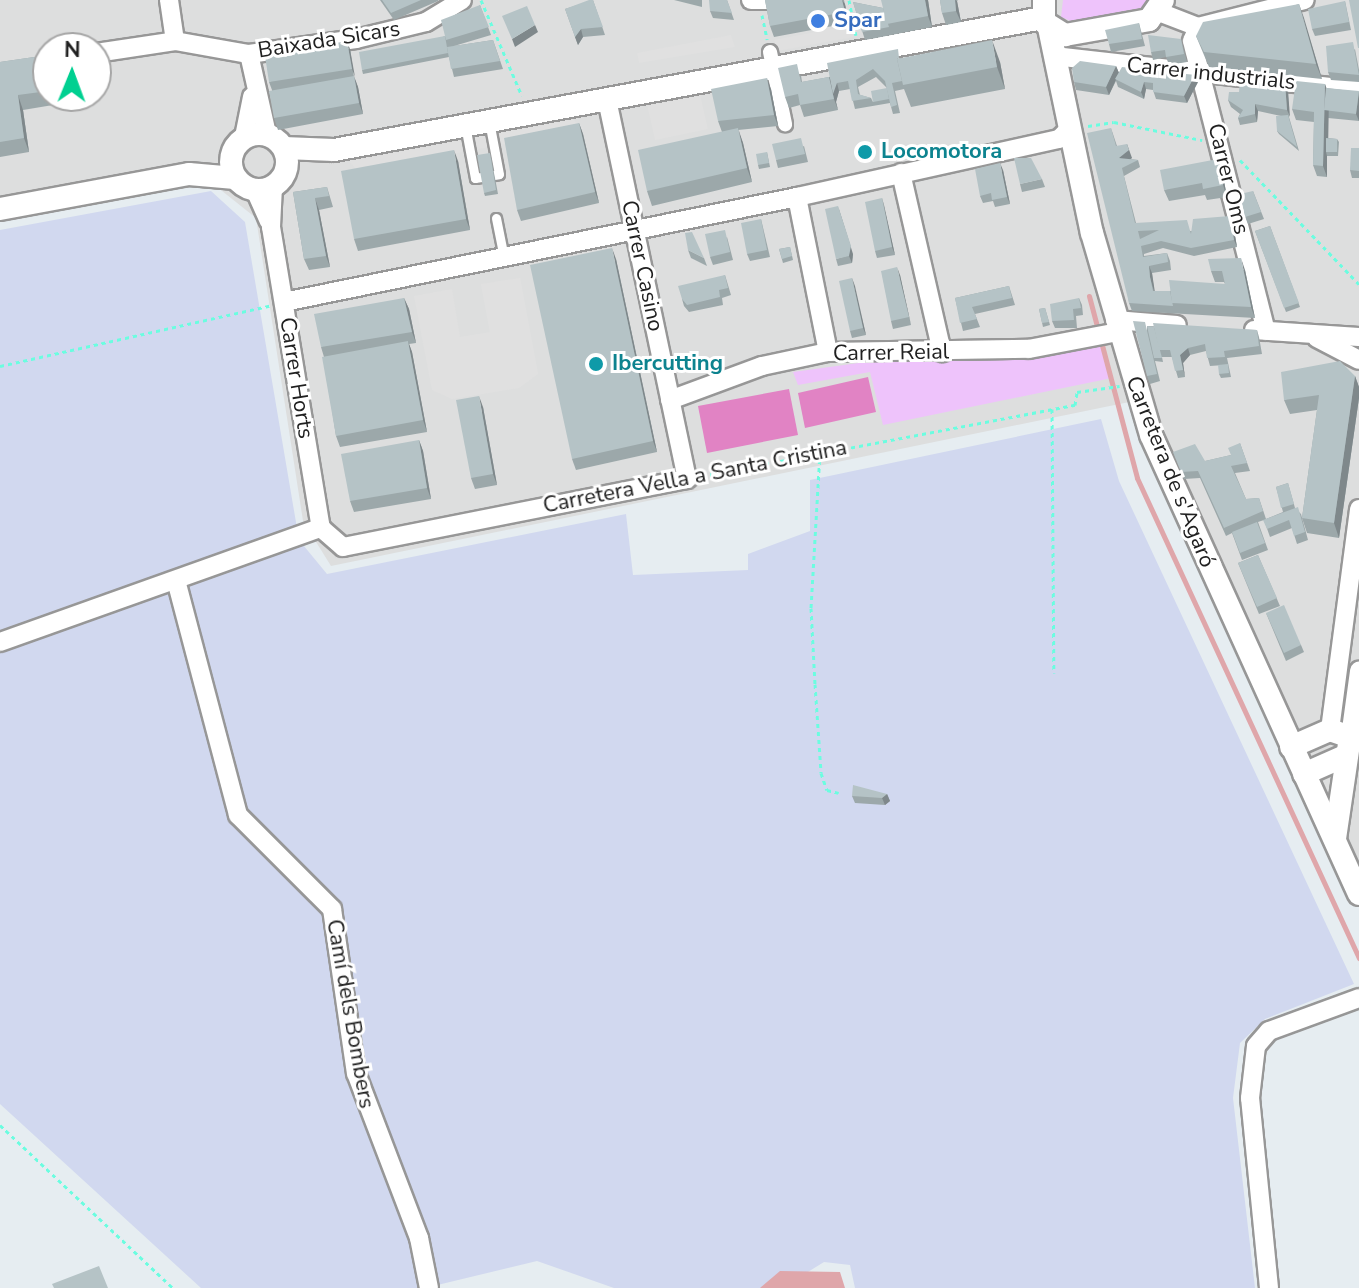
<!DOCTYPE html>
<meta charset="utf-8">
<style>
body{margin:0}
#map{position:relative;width:1359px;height:1288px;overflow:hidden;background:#e6edf1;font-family:"Nunito Sans",sans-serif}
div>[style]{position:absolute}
.residential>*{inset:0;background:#dddede}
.farmland>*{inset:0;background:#d1d8ef}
.park>*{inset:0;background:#eec3fb}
.pitch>*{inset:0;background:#e183c4}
.parking>*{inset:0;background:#e0e0e0}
.water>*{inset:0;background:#dfa6aa}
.stream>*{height:5px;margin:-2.5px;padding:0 2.5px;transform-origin:2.5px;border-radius:2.5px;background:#dfa6aa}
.path>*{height:3px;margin-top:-1.5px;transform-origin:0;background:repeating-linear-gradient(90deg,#6bfde0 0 4px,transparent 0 8px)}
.roads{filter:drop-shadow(2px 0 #979797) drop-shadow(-2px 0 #979797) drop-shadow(0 2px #979797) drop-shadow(0 -2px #979797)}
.service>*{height:9px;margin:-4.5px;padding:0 4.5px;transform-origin:4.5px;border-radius:4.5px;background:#fff}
.pedestrian>*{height:14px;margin:-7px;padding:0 7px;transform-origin:7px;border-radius:7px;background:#fff}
.minor>*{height:18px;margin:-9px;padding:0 9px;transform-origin:9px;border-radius:9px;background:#fff}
.tertiary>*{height:22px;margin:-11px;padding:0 11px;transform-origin:11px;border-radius:11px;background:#fff}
.tertiary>.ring{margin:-11px;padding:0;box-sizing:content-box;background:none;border:22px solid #fff;border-radius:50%}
.wall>*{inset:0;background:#9ca8aa}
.shaded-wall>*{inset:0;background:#7f888b}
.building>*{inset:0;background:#b5c3c6}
.dots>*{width:22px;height:22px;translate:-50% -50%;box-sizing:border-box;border:4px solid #fff;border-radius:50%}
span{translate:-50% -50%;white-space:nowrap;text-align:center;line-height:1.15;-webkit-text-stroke:6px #fff;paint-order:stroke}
.shop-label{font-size:22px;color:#366cbe;font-weight:700}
.left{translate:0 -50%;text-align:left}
.street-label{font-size:22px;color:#202020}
.culture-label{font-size:22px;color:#0d838f;font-weight:700}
.north{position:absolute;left:32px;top:32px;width:80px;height:80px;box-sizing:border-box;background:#fff;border:2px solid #a6a6a6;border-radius:50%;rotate:1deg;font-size:22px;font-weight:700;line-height:32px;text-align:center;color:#202020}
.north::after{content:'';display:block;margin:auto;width:28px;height:36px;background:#00d091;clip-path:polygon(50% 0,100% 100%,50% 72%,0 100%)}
</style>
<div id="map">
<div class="residential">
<i style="clip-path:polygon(evenodd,0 0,1359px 0,1359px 894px,1139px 400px,331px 566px,303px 521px,256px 218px,212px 183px,0 221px,0 0,48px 48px,96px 48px,96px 96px,48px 96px,48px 48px)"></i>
</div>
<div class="farmland">
<i style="clip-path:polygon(211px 191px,245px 222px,299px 540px,327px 574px,626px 514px,633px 575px,748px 570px,748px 554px,810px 531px,810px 480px,1101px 419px,1119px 481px,1354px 984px,1265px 1019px,1240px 1043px,1233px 1098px,1255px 1288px,855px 1288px,850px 1265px,824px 1262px,782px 1288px,614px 1288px,537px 1261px,425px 1288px,201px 1288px,0 1104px,0 230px)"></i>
</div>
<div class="park">
<i style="clip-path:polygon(1063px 0,1148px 0,1142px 8px,1071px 21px,1061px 17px)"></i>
<i style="clip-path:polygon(1103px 344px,1112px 378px,883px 425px,870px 372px,798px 385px,793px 372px,888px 359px,1052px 355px)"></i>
</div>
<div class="pitch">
<i style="clip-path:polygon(868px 377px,876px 412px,805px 428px,798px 393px)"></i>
<i style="clip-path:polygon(789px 389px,798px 435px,707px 453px,698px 406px)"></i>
</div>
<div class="parking">
<i style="clip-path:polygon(852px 25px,854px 37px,777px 51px,774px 40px)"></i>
<i style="clip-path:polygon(731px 35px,735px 47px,639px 63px,637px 53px)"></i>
<i style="clip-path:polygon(700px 94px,708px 129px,655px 140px,647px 105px)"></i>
<i style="clip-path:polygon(568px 115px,584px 129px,358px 172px,345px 156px)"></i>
<i style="clip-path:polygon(520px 278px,538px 374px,519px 388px,452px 399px,432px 390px,414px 296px,452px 289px,460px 337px,490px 332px,481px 284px)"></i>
</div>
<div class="water">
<i style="clip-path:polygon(780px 1271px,840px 1272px,845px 1288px,760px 1288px)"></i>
</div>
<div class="stream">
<i style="left:1089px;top:296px;width:188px;rotate:75.2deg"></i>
<i style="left:1137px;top:478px;width:529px;rotate:65.18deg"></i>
</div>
<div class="path">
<i style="left:481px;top:0;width:104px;rotate:66.9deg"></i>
<i style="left:849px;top:0;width:36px;rotate:79deg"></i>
<i style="left:762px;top:15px;width:25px;rotate:78deg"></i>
<i style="left:1088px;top:126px;width:26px;rotate:-9deg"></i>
<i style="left:1114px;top:122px;width:90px;rotate:11.6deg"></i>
<i style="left:1240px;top:160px;width:172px;rotate:46.2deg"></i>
<i style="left:0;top:366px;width:276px;rotate:-12.6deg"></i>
<i style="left:1052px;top:409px;width:264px;rotate:89.6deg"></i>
<i style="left:820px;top:452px;width:156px;rotate:93.3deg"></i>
<i style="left:811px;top:608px;width:76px;rotate:87deg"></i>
<i style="left:815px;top:684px;width:89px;rotate:86.1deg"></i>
<i style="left:821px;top:773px;width:18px;rotate:71deg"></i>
<i style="left:827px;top:790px;width:12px;rotate:14deg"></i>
<i style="left:702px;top:476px;width:380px;rotate:-10.8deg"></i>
<i style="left:1075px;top:405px;width:13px;rotate:-81deg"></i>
<i style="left:1077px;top:392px;width:43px;rotate:-7.9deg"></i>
<i style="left:0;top:1125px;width:238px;rotate:43.3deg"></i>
</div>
<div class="roads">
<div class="service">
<i style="left:465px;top:125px;width:54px;rotate:79.3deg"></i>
<i style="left:475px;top:178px;width:24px;rotate:-9deg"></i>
<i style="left:499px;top:174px;width:54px;rotate:-100.7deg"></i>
<i style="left:496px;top:218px;width:41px;rotate:78.7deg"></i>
</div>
<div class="pedestrian">
<i style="left:770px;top:52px;width:74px;rotate:78.2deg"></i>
</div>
<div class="minor">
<i style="left:169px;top:0;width:41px;rotate:81.7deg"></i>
<i style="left:751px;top:0;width:39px"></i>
<i style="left:1159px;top:12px;width:42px;rotate:21deg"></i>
<i style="left:1198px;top:27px;width:15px;rotate:113deg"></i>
<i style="left:1192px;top:41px;width:299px;rotate:75.7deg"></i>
<i style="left:1198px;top:27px;width:110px;rotate:-14.2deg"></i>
<i style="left:96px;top:53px;width:80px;rotate:-8.6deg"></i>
<i style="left:175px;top:41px;width:75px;rotate:10deg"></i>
<i style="left:249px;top:54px;width:108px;rotate:-8deg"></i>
<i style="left:356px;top:39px;width:72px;rotate:-13.7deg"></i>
<i style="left:426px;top:22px;width:42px;rotate:-31.4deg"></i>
<i style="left:249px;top:54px;width:82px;rotate:77.3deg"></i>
<i style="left:1063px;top:57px;width:298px;rotate:6.4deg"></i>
<i style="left:244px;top:137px;width:41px;rotate:-78.7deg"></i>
<i style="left:901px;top:173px;width:184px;rotate:77.1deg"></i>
<i style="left:273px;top:186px;width:41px;rotate:92.8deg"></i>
<i style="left:271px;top:227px;width:305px;rotate:80.6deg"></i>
<i style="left:255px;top:190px;width:34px;rotate:66deg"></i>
<i style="left:797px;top:197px;width:158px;rotate:78.7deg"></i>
<i style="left:284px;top:302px;width:524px;rotate:-11.57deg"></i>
<i style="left:797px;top:197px;width:268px;rotate:-12.5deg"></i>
<i style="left:1059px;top:139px;width:16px;rotate:-45deg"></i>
<i style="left:1115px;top:320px;width:62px;rotate:4.6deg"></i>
<i style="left:1254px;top:330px;width:105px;rotate:3.8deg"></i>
<i style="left:1317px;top:338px;width:47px;rotate:27.6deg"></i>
<i style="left:670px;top:400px;width:98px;rotate:-20.3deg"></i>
<i style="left:762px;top:366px;width:67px;rotate:-12deg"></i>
<i style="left:828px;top:352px;width:201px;rotate:-0.9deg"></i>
<i style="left:1029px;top:349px;width:91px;rotate:-10.8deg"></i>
<i style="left:321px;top:528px;width:29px;rotate:41deg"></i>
<i style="left:343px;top:547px;width:351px;rotate:-11.2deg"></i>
<i style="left:687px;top:479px;width:388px;rotate:-101.9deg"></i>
<i style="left:177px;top:584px;width:239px;rotate:75.2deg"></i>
<i style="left:238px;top:815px;width:133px;rotate:45deg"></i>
<i style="left:332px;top:909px;width:166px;rotate:81.7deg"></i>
<i style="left:356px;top:1073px;width:177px;rotate:69.1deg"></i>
<i style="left:419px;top:1238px;width:51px;rotate:78.7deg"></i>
<i style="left:0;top:642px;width:341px;rotate:-19.6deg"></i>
<i style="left:1330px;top:730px;width:223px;rotate:-82.5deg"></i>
<i style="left:1350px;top:737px;width:67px;rotate:-82.2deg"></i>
<i style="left:1269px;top:1288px;width:191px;rotate:-95.7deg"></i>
<i style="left:1250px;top:1098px;width:52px;rotate:-83.4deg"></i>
<i style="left:1256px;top:1046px;width:20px;rotate:-49deg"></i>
<i style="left:1269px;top:1031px;width:96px;rotate:-20.1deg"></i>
</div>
<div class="tertiary">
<i style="left:1044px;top:0;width:22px;rotate:90deg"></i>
<i style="left:1044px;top:22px;width:25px;rotate:32deg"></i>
<i style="left:1065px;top:35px;width:85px;rotate:-10.1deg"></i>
<i style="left:1149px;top:20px;width:24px;rotate:-55deg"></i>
<i style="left:1049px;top:28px;width:209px;rotate:78.2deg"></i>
<i style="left:1092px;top:233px;width:210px;rotate:73.7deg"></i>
<i style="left:1151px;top:435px;width:504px;rotate:65.62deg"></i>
<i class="ring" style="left:231px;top:134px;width:34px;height:34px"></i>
<i style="left:284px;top:148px;width:50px;rotate:2.3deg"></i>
<i style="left:334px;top:150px;width:721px;rotate:-10.55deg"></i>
<i style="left:0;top:209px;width:192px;rotate:-10.5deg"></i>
<i style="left:189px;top:174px;width:46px;rotate:5deg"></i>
<i style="left:1291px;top:747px;width:43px;rotate:-23.6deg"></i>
<i style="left:1330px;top:730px;width:21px;rotate:19deg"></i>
<i style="left:1350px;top:737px;width:103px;rotate:98.4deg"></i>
<i style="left:1304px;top:774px;width:47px;rotate:-23.8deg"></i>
</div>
</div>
<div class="wall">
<i style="clip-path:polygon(380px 0,438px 0,438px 1px,394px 20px)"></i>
<i style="clip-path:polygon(593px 0,605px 35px,583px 37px,578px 45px,565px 9px)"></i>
<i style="clip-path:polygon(674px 0,702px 0,702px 7px)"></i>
<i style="clip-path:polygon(727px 0,734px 20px,713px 18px,710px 11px)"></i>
<i style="clip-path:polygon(765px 0,844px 0,849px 23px,774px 37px,770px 26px)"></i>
<i style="clip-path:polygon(928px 0,932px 27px,865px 40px,853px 2px,883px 8px)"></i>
<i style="clip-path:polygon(940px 0,958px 0,957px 1px,961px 22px,946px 25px,942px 13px)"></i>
<i style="clip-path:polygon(1345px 1px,1351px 30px,1315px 36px,1312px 29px)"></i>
<i style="clip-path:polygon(1299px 4px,1322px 79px,1209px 67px,1196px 36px)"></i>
<i style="clip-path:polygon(480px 5px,491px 35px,454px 46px,493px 40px,503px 69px,454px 77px,449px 57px,363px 74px,362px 70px,445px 36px)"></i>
<i style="clip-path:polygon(1139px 23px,1145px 46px,1111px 52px,1109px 44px)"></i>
<i style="clip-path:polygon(1181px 39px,1187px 62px,1169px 65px,1166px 57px,1153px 60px,1151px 52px)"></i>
<i style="clip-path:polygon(350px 49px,354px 77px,358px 87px,363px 114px,278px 130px,274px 118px,272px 90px,269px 82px)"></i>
<i style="clip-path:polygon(1355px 49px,1359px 70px,1359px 82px,1331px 80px,1328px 72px)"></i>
<i style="clip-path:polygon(48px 55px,48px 96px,52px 96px,53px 105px,23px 110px,29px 152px,0 157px,0 62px)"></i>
<i style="clip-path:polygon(evenodd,901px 58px,1000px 62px,1005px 89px,911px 107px,904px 89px,895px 91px,900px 113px,893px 114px,890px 103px,855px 109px,850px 89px,839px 91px,836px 102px,838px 110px,804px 117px,800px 105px,789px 108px,785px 97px,801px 75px,802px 82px,829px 77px,901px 58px,876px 77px,887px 88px,873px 102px,871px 98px,860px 95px,858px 87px,876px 77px)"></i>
<i style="clip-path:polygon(1116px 66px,1119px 73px,1195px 75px,1198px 82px,1187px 103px,1156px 99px,1153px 90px,1146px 89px,1144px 99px,1118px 87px,1116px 81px,1109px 95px,1076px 90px,1074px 82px)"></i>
<i style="clip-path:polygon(1325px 84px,1326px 88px,1359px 92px,1359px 121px,1328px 118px,1328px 138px,1337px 139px,1339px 142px,1338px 156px,1327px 156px,1327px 177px,1317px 176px,1313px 165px,1314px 122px,1296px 120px,1292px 109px)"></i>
<i style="clip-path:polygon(771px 89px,778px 126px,738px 130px,743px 143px,752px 182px,652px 206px,647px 191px,722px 132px,718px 121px)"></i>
<i style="clip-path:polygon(1288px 91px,1289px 117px,1299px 151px,1279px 134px,1277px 131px,1281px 116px,1258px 111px,1257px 122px,1240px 125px,1238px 118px,1240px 114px,1231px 107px,1228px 100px)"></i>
<i style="clip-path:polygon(54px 96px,68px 96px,68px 102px,56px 103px)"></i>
<i style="clip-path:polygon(579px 123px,583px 134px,599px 203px,521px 221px,517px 210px)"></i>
<i style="clip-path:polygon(1111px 128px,1117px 146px,1132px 158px,1130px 159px,1138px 160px,1140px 167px,1124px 176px,1136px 223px,1191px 231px,1233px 224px,1237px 247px,1194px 256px,1163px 248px,1144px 254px,1144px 256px,1167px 253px,1170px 261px,1171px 270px,1152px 273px,1154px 291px,1170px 291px,1225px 284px,1224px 282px,1215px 282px,1211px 271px,1245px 270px,1255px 318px,1132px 311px,1129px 303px)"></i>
<i style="clip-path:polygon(804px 146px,808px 162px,778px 168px,776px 160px)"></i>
<i style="clip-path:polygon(1359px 148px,1359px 178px,1352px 178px,1350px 170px)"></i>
<i style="clip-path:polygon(767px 152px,770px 167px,759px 169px,758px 165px)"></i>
<i style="clip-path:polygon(491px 157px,498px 194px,485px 196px,484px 193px)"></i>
<i style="clip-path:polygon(458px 161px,470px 230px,358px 251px,354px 239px)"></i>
<i style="clip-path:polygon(1003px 170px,1010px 204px,995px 207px,993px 201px,983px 203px,980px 196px)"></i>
<i style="clip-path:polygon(1222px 170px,1227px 197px,1207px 200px,1205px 195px,1169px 201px,1164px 190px)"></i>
<i style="clip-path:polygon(1042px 179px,1045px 187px,1022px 192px,1020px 184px)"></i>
<i style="clip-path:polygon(327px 187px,333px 207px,319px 210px,330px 267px,309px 270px,304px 259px,293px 192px)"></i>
<i style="clip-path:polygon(1253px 191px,1264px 219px,1248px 224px,1245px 217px)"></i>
<i style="clip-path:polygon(882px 198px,895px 255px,877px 258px,875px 251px)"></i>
<i style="clip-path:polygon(761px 219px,770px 257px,750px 261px,747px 254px)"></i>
<i style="clip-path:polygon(1270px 226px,1300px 307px,1286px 312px,1255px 231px)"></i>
<i style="clip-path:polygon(727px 237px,733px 260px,713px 265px,710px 257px)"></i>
<i style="clip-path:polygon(790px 247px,793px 260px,783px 263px,779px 249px)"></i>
<i style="clip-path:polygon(688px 250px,704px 258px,707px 266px,691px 258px)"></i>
<i style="clip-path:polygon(853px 254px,852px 263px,838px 266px,836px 259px)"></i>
<i style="clip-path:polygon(616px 259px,657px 452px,576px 470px,572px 459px)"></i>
<i style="clip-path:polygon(725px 275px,731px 295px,722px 298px,723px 305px,689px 312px,684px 306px,682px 299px)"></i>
<i style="clip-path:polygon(900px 275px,911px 325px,893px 329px,891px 321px)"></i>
<i style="clip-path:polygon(852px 278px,866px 335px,852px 338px,850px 331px)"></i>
<i style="clip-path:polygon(1009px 286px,1015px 305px,975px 314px,980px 327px,963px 331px,955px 298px)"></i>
<i style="clip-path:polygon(404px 298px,409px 309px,416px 343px,409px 344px,412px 352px,427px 432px,340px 447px,336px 436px,324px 357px,321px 347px)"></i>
<i style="clip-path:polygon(1079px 298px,1082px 305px,1083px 315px,1076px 316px,1077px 328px,1055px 328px,1052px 321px)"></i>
<i style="clip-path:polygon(1045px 308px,1050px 325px,1043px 327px,1039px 309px)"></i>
<i style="clip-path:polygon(1147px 326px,1257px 330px,1259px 337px,1262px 354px,1227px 358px,1231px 377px,1221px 378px,1219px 374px,1224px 365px,1210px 366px,1206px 351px,1190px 355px,1183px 363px,1185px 377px,1178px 378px,1172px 357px,1162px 357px,1163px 362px,1155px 361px,1160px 381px,1150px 384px,1147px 376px)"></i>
<i style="clip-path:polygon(1355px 376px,1359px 387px,1359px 398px,1339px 538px,1307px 533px,1302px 518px,1317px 410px,1290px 414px,1284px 400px)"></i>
<i style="clip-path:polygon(483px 407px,497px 485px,475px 489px,471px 478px)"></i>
<i style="clip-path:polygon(419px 440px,423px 451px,431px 499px,354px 512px,350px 501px)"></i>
<i style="clip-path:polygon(1240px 443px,1250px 471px,1235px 473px,1246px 499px,1259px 498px,1266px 519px,1283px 512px,1276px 487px,1288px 483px,1295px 508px,1301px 514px,1308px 540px,1297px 544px,1292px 528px,1270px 537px,1264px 520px,1258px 522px,1268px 550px,1242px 560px,1232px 533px,1226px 536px,1200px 478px,1184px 479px,1173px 452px,1205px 461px,1231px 455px)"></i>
<i style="clip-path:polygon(1258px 555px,1280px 606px,1259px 614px,1238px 563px)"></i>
<i style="clip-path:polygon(1266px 613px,1301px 645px,1304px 652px,1286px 661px)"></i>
<i style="clip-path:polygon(887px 794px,890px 801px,885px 805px,855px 803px,852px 796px)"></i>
</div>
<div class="shaded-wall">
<i style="clip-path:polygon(842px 0,845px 4px,849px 23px,845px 12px)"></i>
<i style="clip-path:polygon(925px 0,928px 0,932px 27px,928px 16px)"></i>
<i style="clip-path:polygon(955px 0,957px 1px,961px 22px,956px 11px)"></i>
<i style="clip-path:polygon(1299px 4px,1304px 18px,1322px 79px,1316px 64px)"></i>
<i style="clip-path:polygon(535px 25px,538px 32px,515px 47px,512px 39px)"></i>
<i style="clip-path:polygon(581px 29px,583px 37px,578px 45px,575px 37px)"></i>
<i style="clip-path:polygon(992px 40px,1000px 62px,1005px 89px,997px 67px)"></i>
<i style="clip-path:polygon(347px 41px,350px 49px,355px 77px,352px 69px)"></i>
<i style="clip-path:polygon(1116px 66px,1119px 73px,1109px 95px,1106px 87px)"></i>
<i style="clip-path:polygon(1195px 75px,1198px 82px,1187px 103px,1184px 96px)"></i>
<i style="clip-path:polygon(354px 76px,358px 87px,363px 114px,359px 103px)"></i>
<i style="clip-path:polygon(829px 77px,837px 83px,839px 91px,836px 102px,838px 110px,834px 99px)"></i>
<i style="clip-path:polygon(767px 78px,771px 89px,778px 126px,774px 115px)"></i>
<i style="clip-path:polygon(1144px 82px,1146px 89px,1144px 99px,1141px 92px)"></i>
<i style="clip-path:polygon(1285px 83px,1288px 91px,1290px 117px,1287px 110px)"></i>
<i style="clip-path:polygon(1325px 84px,1329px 95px,1328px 152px,1326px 152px,1327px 156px,1327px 177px,1323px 166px)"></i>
<i style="clip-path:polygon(1359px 92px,1359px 121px,1356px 114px)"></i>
<i style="clip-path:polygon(18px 95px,23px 110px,29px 152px,24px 138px)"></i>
<i style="clip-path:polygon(1255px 104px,1258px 111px,1257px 122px,1255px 114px)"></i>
<i style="clip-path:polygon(579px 123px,583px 134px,599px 203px,595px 192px)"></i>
<i style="clip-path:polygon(738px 128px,743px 143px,752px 182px,747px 168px)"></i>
<i style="clip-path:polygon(1127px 144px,1132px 158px,1122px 165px,1119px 158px)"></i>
<i style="clip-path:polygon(454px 150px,458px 161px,470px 230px,466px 219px)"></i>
<i style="clip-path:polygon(1218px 159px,1222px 170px,1227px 197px,1223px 185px)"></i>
<i style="clip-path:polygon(1000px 163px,1003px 170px,1010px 204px,1007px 197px)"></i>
<i style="clip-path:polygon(315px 198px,319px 210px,330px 267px,326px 256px)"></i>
<i style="clip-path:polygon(882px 198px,884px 205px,895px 255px,892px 247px)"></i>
<i style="clip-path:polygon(838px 206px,853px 254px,852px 263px,849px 256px)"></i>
<i style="clip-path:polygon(1230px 216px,1233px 224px,1237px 247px,1234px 240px)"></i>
<i style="clip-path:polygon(612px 248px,616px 259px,657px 452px,653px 441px)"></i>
<i style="clip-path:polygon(1241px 258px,1245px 270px,1255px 318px,1251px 307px)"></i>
<i style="clip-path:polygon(1149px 266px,1152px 273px,1156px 299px,1150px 277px)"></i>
<i style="clip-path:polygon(897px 267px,900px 275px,911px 325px,909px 317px)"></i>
<i style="clip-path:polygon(852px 278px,855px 286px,866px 335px,863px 328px)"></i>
<i style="clip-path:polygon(404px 298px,409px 309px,416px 343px,412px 332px)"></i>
<i style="clip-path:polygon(408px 341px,412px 352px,427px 432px,423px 420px)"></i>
<i style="clip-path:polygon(1188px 348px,1190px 355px,1183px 363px,1185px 377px,1180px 355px)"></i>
<i style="clip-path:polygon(1355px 376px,1359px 387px,1359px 398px,1339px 538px,1334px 523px)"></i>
<i style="clip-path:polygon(479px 396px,483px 407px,497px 485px,493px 474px)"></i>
<i style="clip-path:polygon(419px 440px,423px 451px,431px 499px,427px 488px)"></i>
<i style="clip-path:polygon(887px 794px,890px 801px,885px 805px,882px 798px)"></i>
</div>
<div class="building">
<i style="clip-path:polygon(382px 0,421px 0,391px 13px)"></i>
<i style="clip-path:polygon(589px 0,593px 0,603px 27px,581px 29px,575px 37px,565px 9px)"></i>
<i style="clip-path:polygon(709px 0,727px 0,732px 13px,710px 11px)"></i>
<i style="clip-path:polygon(765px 0,842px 0,845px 12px,770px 26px)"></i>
<i style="clip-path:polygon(881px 0,925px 0,928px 16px,887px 24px)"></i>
<i style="clip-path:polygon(940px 0,955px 0,956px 11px,942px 13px)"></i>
<i style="clip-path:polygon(1349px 0,1359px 0,1359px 48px,1358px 48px)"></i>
<i style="clip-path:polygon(1345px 1px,1349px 22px,1312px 29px,1308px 9px)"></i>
<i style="clip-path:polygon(853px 2px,883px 8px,889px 27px,862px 32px)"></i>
<i style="clip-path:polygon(1299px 4px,1316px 64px,1204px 52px,1196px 36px,1203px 22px)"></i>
<i style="clip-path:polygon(480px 5px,489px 27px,446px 40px,441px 20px)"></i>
<i style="clip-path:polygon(527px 6px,535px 25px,512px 39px,502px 16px)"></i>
<i style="clip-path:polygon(1139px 23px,1142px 39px,1109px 44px,1105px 30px)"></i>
<i style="clip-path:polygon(1148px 35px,1181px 39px,1184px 54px,1166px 57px,1165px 50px,1151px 52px)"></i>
<i style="clip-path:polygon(445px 36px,448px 53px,362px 70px,359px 52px)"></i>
<i style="clip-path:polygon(493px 40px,500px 61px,451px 69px,447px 47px)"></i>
<i style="clip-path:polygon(992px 40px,997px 67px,903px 85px,897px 59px)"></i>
<i style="clip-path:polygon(347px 41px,352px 69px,269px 82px,265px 56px)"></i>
<i style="clip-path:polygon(1353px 42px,1359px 75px,1328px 72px,1326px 46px)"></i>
<i style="clip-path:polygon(898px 49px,899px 58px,897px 59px,902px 81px,892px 83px,897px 105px,891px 107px,885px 81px,873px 69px,856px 80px,858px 94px,871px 98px,852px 101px,848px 81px,837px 83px,833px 94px,827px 63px)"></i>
<i style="clip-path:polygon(48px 55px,48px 80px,45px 72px,48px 91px,18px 95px,24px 138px,0 142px,0 62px)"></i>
<i style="clip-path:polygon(1080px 61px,1116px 66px,1106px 87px,1074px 82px,1072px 68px)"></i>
<i style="clip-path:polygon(797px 64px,801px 82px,829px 77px,834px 99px,800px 105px,798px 94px,785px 97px,778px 68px)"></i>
<i style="clip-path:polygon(1122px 67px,1195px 75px,1184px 96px,1153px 92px,1153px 83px,1144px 82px,1141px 92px,1115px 79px)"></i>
<i style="clip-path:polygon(354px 76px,359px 103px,274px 118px,269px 91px)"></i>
<i style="clip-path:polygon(767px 78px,774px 115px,718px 121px,711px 89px)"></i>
<i style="clip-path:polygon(1240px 78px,1285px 83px,1287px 110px,1255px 104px,1255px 114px,1238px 118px,1243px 110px,1228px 100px,1229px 92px,1239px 92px)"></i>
<i style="clip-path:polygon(1296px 81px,1325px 84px,1323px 166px,1313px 165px,1314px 112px,1292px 109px)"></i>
<i style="clip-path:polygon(887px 88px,889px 99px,873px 102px,871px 91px)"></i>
<i style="clip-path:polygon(1326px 88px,1359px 91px,1356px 114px,1324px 110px)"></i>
<i style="clip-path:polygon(1288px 115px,1297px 147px,1277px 131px,1276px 116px)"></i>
<i style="clip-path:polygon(579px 123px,595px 192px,517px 210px,504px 138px)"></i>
<i style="clip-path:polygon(738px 128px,747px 168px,647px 191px,638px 150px)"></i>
<i style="clip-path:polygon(evenodd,1111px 128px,1116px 146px,1127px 144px,1129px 150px,1119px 158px,1138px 160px,1122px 168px,1135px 223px,1187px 220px,1191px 234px,1193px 219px,1230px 216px,1234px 240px,1191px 248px,1161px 241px,1141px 246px,1143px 257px,1167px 253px,1168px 262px,1149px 266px,1150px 277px,1153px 291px,1170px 291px,1173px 306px,1129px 303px,1087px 133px,1111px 128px,1159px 230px,1140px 239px,1138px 231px,1159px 230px)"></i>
<i style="clip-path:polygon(801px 138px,805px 154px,776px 160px,772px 144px)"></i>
<i style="clip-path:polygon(1326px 138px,1337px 139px,1337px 152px,1326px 152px)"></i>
<i style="clip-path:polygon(1351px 148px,1359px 148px,1359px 171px,1350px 170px)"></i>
<i style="clip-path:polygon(454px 150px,466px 219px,354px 239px,341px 171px)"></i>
<i style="clip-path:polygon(767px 152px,769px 163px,758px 165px,756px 154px)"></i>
<i style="clip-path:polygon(490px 153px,496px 190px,484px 193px,477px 155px)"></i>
<i style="clip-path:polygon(1014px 158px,1031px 158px,1042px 179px,1020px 184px)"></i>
<i style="clip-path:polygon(1218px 159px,1223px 185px,1203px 189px,1202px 183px,1164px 190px,1160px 170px)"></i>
<i style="clip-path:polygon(1000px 163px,1007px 197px,992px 200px,991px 193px,980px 196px,975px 169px)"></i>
<i style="clip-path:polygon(327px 187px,329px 196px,315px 198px,326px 256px,304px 259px,293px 192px)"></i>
<i style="clip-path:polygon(1253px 191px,1261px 212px,1245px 217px,1240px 194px)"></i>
<i style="clip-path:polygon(882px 198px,892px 247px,875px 251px,865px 202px)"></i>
<i style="clip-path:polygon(838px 206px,851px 246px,849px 256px,836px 259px,825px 209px)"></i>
<i style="clip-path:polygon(761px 219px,767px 250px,747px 254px,741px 223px)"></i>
<i style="clip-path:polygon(1270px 226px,1299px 303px,1284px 308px,1255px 231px)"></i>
<i style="clip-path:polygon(725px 230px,730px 252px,710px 257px,705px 234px)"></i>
<i style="clip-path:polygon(692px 232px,704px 258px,688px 250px,685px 233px)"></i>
<i style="clip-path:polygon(790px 247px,792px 256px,782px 259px,779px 249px)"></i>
<i style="clip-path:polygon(612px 248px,653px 441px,572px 459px,530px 265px)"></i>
<i style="clip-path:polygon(1241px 258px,1251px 307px,1172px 303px,1169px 280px,1225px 284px,1222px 271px,1211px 271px,1208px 259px)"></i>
<i style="clip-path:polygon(897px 267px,909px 317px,891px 321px,881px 271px)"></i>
<i style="clip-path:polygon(725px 275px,728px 288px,719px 290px,720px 297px,687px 305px,682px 299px,678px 286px)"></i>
<i style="clip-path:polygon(852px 278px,863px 328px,850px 331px,839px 281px)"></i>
<i style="clip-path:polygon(1009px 286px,1012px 298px,972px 307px,977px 319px,960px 323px,955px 298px)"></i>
<i style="clip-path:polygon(404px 298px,412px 332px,321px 347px,314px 314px)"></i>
<i style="clip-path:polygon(1079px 298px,1081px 308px,1073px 309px,1074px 320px,1052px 321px,1050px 304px)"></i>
<i style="clip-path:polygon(1045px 308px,1049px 322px,1042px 323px,1039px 309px)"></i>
<i style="clip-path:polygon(1133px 321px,1145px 322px,1157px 374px,1147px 376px)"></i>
<i style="clip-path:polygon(1153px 323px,1257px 330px,1259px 346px,1224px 351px,1225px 357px,1207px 358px,1205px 344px,1188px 348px,1180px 355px,1183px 370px,1175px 371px,1170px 350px,1159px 350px)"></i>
<i style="clip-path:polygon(1147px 326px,1154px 327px,1162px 358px,1154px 358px)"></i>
<i style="clip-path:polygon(408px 341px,423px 420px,336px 436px,322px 357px)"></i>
<i style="clip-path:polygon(1340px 361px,1355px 376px,1334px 523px,1302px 518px,1319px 395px,1284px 400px,1281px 372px)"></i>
<i style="clip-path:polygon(1228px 364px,1229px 373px,1219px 374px,1218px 365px)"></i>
<i style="clip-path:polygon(479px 396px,493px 474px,471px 478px,456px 400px)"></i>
<i style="clip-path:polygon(419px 440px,427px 488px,350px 501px,341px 454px)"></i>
<i style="clip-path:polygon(1240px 443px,1247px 463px,1231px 466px,1246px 499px,1259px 498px,1263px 511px,1224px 528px,1198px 471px,1181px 472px,1173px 452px,1195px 444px,1205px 461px,1231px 455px,1228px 448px)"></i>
<i style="clip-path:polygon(1288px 483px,1294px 504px,1281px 508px,1276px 487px)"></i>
<i style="clip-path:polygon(1298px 507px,1305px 532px,1294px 536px,1289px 520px,1267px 529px,1263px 520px)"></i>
<i style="clip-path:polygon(1257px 522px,1265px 543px,1240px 553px,1232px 532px)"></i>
<i style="clip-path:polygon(1258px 555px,1277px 598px,1257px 607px,1238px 563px)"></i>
<i style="clip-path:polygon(1284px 605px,1301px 645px,1284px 653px,1266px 613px)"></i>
<i style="clip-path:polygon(853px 785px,887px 794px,882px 798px,852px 796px)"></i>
<i style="clip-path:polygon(99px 1266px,108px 1288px,54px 1288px,52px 1284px)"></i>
</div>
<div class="dots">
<i style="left:818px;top:21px;background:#3f7fe0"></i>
<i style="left:865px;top:152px;background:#0f9aa8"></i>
<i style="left:596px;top:364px;background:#0f9aa8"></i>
</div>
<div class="shop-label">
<span class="left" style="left:834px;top:21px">Spar</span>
</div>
<div class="street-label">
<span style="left:329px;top:40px;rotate:-9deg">Baixada Sicars</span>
<span style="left:1211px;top:74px;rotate:6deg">Carrer industrials</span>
<span style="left:1228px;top:179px;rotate:76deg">Carrer Oms</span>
<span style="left:642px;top:266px;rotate:78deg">Carrer Casino</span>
<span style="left:891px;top:353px;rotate:-1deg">Carrer Reial</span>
<span style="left:296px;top:378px;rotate:81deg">Carrer Horts</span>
<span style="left:1170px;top:472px;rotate:68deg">Carretera de s'Agaró</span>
<span style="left:695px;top:477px;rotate:-11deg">Carretera Vella a Santa Cristina</span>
<span style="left:350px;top:1014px;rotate:80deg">Camí dels Bombers</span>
</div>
<div class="culture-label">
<span class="left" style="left:881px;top:152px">Locomotora</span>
<span class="left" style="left:612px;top:364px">Ibercutting</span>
</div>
<div class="north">N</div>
</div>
